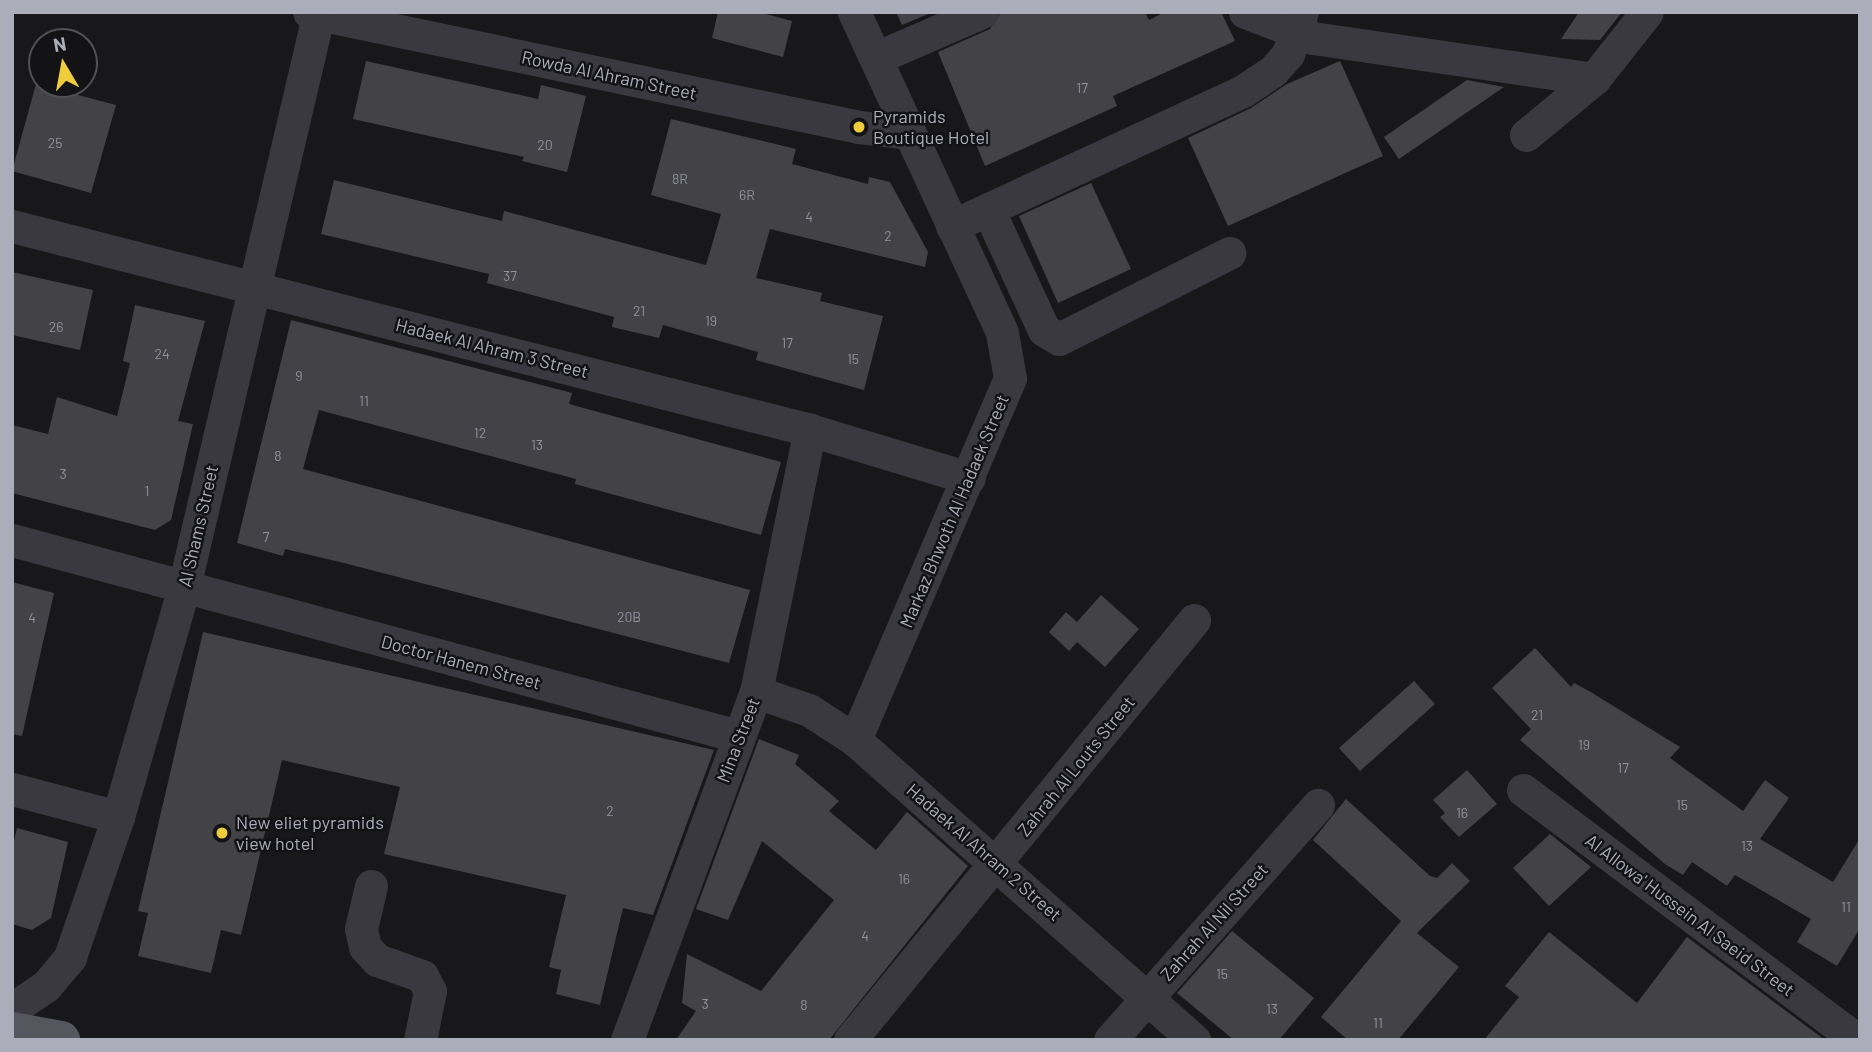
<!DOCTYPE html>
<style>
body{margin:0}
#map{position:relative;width:1872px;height:1052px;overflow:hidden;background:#18181a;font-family:Barlow,sans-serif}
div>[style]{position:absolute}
.building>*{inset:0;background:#434247}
.minor>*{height:33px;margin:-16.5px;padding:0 16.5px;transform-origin:16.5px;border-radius:16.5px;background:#39393f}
.major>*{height:38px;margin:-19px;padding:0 19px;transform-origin:19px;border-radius:19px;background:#55565e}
.dots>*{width:19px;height:19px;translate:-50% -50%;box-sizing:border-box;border:4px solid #131315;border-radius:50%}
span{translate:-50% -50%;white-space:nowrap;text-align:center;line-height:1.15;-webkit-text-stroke:5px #131315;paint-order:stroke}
.number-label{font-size:14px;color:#91929d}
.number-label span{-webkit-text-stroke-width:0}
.street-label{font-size:18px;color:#abadba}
.poi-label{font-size:18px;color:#abadba}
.left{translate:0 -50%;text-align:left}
.frame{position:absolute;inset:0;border:14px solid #abadba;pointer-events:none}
.north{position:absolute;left:28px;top:28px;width:70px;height:70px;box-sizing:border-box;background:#131315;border:2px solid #505157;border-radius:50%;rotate:350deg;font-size:19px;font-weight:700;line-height:28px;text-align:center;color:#abadba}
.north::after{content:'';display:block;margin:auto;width:24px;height:32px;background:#efcc3b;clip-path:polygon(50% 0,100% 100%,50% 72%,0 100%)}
</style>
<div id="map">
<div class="building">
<i style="clip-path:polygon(718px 12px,758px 12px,792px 21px,783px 57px,712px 38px)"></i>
<i style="clip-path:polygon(896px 12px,933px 12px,902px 25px)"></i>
<i style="clip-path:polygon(1001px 12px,1145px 12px,1149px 20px,1165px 12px,1221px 12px,1235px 41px,1113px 96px,1117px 106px,985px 166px,938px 52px,990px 29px)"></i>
<i style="clip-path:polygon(1579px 12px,1622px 12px,1600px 40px,1561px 39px)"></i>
<i style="clip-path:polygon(366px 61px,538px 99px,541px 85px,586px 96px,567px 172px,522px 161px,524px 157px,353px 119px)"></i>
<i style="clip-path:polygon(1340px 61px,1383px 156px,1228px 226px,1188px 138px,1251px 108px,1287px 84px)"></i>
<i style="clip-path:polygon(1467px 80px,1504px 87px,1399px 159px,1384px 137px)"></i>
<i style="clip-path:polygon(36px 84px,116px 105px,91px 193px,12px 171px)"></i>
<i style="clip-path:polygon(671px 119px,796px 149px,792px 164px,868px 184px,869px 177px,890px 182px,928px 252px,925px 267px,770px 229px,756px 278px,822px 293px,820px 301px,883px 316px,864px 390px,756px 360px,758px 352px,663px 325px,659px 338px,612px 327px,614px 317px,487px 283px,489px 274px,321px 234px,334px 180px,502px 221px,504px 211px,706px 265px,721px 214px,651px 195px)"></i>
<i style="clip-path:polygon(1091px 183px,1131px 269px,1058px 303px,1019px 216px)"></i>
<i style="clip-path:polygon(12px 272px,93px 290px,80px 350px,12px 335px)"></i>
<i style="clip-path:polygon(135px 305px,205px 321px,178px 421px,193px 424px,171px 520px,155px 530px,12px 493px,12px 425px,48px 434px,57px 397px,117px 416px,130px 363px,123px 361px)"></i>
<i style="clip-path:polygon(291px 320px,572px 393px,569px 404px,781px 462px,761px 535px,575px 484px,576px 479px,319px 410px,303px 469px,750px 590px,729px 663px,344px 563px,285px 549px,283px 556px,237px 543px)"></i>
<i style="clip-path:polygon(12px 582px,54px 593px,22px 736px,12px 734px)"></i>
<i style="clip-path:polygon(1101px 595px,1139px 629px,1105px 667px,1077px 642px,1069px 651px,1049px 632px,1066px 612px,1077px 622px)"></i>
<i style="clip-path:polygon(203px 632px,714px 750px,653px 915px,623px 908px,600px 1005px,556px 994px,561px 970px,549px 967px,566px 895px,384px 854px,400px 787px,282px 760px,241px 935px,221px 930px,211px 973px,138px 956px,148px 913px,138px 911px)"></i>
<i style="clip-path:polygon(1535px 648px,1571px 687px,1574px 683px,1589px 691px,1680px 747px,1670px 758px,1743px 811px,1765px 780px,1789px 798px,1760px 839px,1833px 882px,1860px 838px,1860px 928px,1837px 966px,1797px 942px,1811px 919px,1735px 875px,1727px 886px,1692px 862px,1683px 875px,1665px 864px,1520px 740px,1531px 729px,1492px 688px)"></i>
<i style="clip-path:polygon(1414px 681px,1435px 704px,1360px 771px,1339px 748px)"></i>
<i style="clip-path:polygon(759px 739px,799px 755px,795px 764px,839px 801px,829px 811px,876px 850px,907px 812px,968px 866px,829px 1040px,676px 1040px,696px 1011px,682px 1003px,687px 954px,761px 991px,834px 900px,762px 841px,728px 920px,696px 909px)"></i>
<i style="clip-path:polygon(1467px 770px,1497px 804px,1459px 837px,1440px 817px,1445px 813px,1433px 800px)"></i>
<i style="clip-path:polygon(1346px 799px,1430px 876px,1437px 878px,1452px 863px,1470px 881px,1417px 933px,1459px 967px,1398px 1040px,1348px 1040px,1321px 1017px,1401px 921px,1313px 840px)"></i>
<i style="clip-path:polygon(17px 828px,68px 842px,51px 918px,32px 930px,12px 924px,12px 849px)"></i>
<i style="clip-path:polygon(1550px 834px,1591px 867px,1549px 906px,1513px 868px)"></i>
<i style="clip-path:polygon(1232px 931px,1314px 998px,1279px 1040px,1234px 1040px,1177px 993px)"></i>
<i style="clip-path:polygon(1549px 932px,1637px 1003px,1687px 937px,1825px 1040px,1484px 1040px,1519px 997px,1505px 986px)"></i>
</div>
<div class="minor">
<i style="left:309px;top:12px;width:562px;rotate:11.81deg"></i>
<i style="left:859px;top:127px;width:51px;rotate:6.7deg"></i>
<i style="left:854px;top:12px;width:353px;rotate:65.2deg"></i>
<i style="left:1002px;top:333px;width:46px;rotate:79.9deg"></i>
<i style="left:1010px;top:378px;width:394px;rotate:113.2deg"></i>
<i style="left:1245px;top:12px;width:73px;rotate:20.9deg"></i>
<i style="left:1313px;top:38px;width:284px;rotate:8.3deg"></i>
<i style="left:878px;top:57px;width:113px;rotate:-23.4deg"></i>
<i style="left:1526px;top:135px;width:88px;rotate:-39.5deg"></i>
<i style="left:1594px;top:79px;width:85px;rotate:-51.7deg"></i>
<i style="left:988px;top:209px;width:133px;rotate:65.2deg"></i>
<i style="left:1044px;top:330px;width:17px;rotate:31deg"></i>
<i style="left:1059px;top:339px;width:191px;rotate:-26.8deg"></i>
<i style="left:12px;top:226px;width:824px;rotate:14.34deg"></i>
<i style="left:810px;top:430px;width:166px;rotate:16.8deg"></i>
<i style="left:952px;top:226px;width:321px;rotate:-24.9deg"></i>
<i style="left:1243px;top:91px;width:36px;rotate:-34deg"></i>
<i style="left:1273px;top:71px;width:23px;rotate:-49deg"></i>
<i style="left:1288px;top:54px;width:44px;rotate:-71.6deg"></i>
<i style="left:12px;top:540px;width:752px;rotate:15.11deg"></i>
<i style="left:756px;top:692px;width:56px;rotate:18.8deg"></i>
<i style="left:809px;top:710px;width:55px;rotate:33.1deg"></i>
<i style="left:855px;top:740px;width:453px;rotate:41.5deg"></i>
<i style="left:12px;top:789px;width:110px;rotate:14.8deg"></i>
<i style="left:1523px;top:790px;width:417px;rotate:36.8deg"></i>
<i style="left:371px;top:886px;width:44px;rotate:103.1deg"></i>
<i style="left:361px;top:929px;width:18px;rotate:77deg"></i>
<i style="left:365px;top:947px;width:18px;rotate:47deg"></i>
<i style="left:377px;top:960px;width:48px;rotate:19.6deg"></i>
<i style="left:422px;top:976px;width:17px;rotate:62deg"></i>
<i style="left:430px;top:991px;width:50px;rotate:101.5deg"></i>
<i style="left:12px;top:1009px;width:41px;rotate:-34.1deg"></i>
<i style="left:46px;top:986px;width:38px;rotate:-50deg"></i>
<i style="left:70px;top:957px;width:148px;rotate:-71.1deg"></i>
<i style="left:118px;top:817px;width:239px;rotate:-74deg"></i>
<i style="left:184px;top:587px;width:591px;rotate:-76.79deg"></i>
<i style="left:627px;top:1040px;width:371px;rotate:-69.7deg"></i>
<i style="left:756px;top:692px;width:268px;rotate:-78.4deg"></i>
<i style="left:850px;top:1040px;width:543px;rotate:-50.68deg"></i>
<i style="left:1110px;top:1040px;width:314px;rotate:-48.5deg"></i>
</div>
<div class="major">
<i style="left:12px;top:1031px;width:50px;rotate:10.4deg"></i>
</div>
<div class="dots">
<i style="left:859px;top:127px;background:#efcc3b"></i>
<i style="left:222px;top:833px;background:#efcc3b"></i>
</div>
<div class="number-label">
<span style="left:1082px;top:88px">17</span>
<span style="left:55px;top:143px">25</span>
<span style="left:545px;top:145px">20</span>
<span style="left:680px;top:179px">8R</span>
<span style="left:747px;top:195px">6R</span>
<span style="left:809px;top:217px">4</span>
<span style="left:888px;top:236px">2</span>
<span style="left:510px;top:276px">37</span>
<span style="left:639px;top:311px">21</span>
<span style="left:711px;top:321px">19</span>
<span style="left:56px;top:327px">26</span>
<span style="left:787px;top:343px">17</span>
<span style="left:162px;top:354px">24</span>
<span style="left:853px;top:359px">15</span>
<span style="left:299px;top:376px">9</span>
<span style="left:364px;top:401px">11</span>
<span style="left:480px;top:433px">12</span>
<span style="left:537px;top:445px">13</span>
<span style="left:278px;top:456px">8</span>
<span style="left:63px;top:474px">3</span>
<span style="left:147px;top:491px">1</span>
<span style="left:266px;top:537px">7</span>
<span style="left:629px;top:617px">20B</span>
<span style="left:32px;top:618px">4</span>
<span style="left:1537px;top:715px">21</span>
<span style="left:1584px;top:745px">19</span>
<span style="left:1623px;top:768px">17</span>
<span style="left:1682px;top:805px">15</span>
<span style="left:610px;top:811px">2</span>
<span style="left:1462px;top:813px">16</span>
<span style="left:1747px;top:846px">13</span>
<span style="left:904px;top:879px">16</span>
<span style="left:1846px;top:907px">11</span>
<span style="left:865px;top:936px">4</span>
<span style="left:1222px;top:974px">15</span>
<span style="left:705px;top:1004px">3</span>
<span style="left:804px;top:1005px">8</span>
<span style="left:1272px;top:1009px">13</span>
<span style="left:1378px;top:1023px">11</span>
</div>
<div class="street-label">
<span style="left:609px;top:75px;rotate:12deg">Rowda Al Ahram Street</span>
<span style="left:492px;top:348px;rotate:14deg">Hadaek Al Ahram 3 Street</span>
<span style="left:954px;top:511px;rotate:-67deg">Markaz Bhwoth Al Hadaek Street</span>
<span style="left:198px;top:526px;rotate:-77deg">Al Shams Street</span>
<span style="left:461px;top:662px;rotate:15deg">Doctor Hanem Street</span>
<span style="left:738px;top:740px;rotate:-69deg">Mina Street</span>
<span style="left:1076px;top:766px;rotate:-51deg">Zahrah Al Louts Street</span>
<span style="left:984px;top:852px;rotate:41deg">Hadaek Al Ahram 2 Street</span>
<span style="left:1690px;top:915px;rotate:37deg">Al Allowa' Hussein Al Saeid Street</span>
<span style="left:1214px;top:922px;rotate:-48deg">Zahrah Al Nil Street</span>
</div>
<div class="poi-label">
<span class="left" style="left:873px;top:127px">Pyramids<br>Boutique Hotel</span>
<span class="left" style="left:236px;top:833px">New eliet pyramids<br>view hotel</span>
</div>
<div class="frame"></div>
<div class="north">N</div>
</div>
